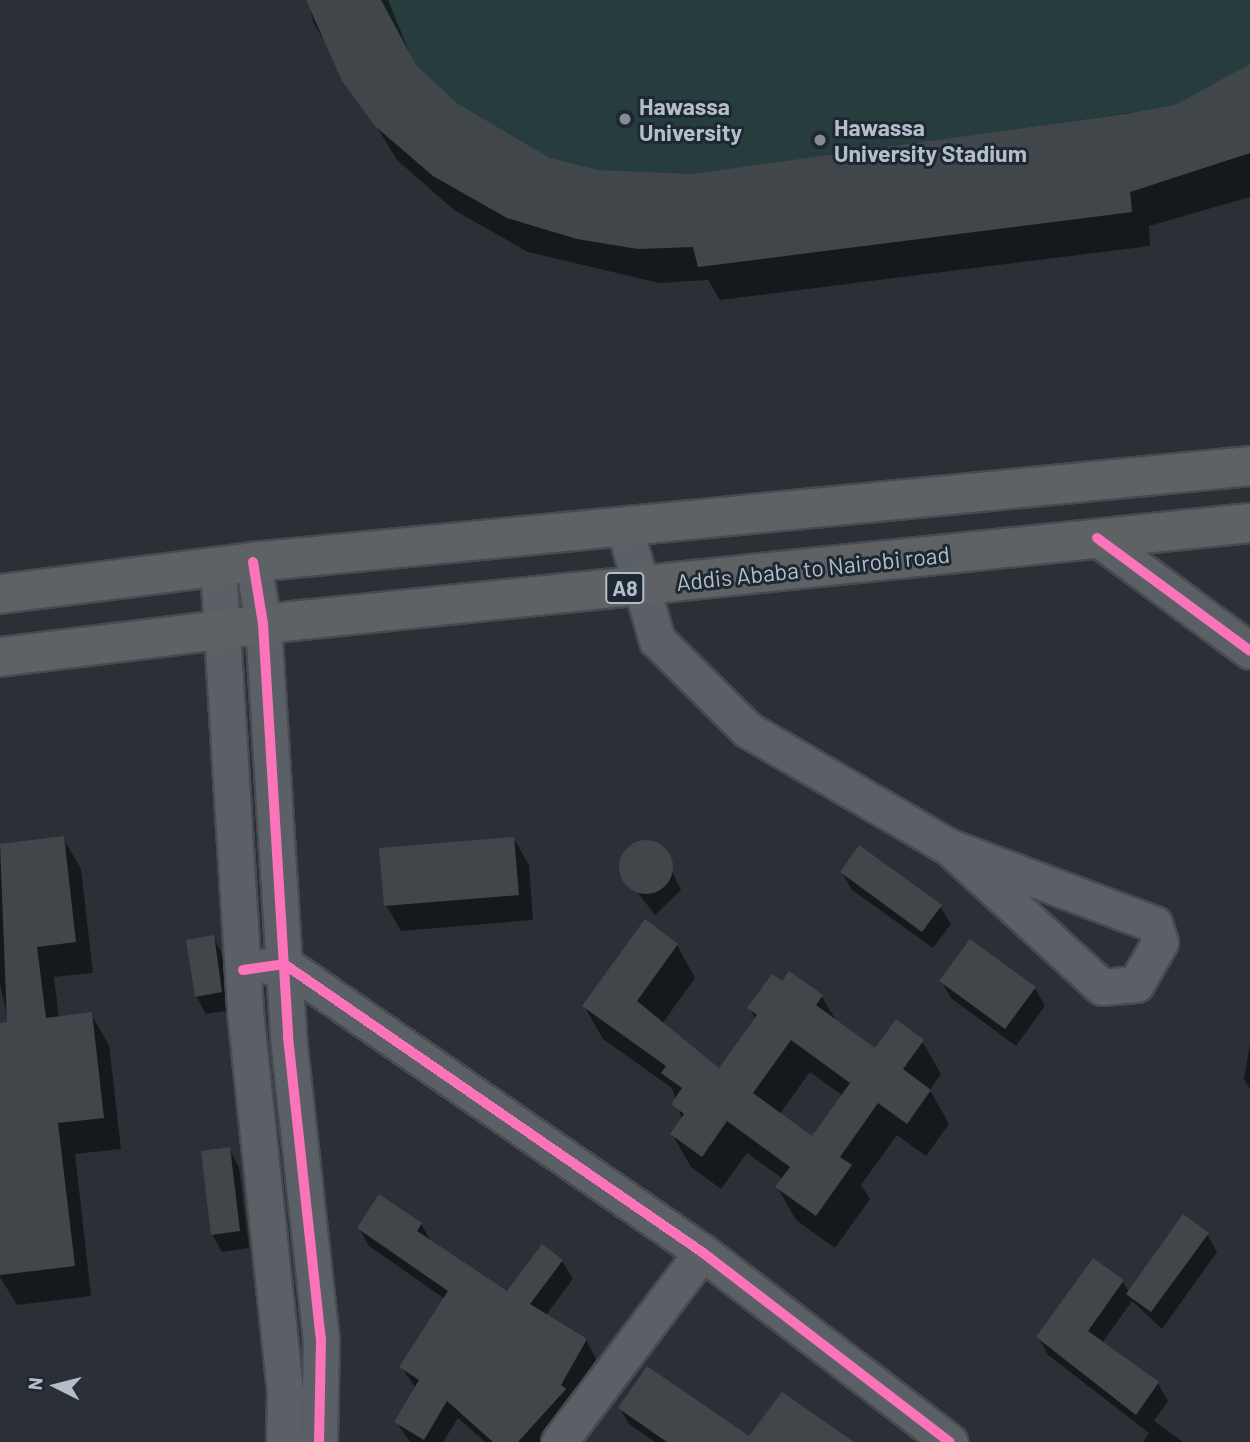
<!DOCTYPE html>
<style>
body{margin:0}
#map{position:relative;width:1250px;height:1442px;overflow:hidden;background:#2a3036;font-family:Barlow,sans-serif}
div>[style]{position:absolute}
.green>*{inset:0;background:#273c3c}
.shadow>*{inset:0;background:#0007}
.building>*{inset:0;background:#41464b}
.round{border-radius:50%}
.roads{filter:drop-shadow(2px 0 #464b4f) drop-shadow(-2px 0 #464b4f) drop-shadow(0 2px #464b4f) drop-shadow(0 -2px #464b4f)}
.minor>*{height:35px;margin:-17.5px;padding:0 17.5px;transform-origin:17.5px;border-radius:17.5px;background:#5a6065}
.highway>*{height:38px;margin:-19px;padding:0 19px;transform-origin:19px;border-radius:19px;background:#5e6265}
.cycleway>*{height:10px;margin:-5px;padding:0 5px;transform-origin:5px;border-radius:5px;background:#fb73b8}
.dots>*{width:19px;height:19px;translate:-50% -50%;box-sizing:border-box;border:4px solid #1d2832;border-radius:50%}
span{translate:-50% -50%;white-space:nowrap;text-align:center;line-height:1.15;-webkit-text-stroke:6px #1d2832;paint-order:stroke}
.shield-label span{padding:2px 5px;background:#1d2832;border:2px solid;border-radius:5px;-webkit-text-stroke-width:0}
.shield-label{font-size:21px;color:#b3bec8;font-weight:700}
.poi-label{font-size:23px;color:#b3bec8;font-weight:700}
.left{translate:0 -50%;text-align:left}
.street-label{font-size:23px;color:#b3bec8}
.north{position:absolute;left:21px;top:1351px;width:70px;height:70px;-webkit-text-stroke:5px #1d2832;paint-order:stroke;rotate:276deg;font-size:19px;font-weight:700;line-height:28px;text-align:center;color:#b3bec8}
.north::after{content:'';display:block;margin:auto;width:24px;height:32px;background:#b3bec8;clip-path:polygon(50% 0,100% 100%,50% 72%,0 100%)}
</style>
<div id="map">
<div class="green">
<i style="clip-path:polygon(306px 0,1250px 0,1250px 153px,1131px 192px,1132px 212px,698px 267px,693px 247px,638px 249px,577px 239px,507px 218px,433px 176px,375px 126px,342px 81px)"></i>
</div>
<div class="shadow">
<i style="clip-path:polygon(308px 0,388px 0,415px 66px,457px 106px,549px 159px,598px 172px,692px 176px,1176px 106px,1250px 65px,1250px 197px,1149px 226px,1150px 246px,720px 300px,708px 280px,659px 283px,528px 252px,454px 210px,397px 160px,314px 24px)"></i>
<i style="clip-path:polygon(63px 838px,81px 869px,93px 973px,54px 977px,59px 1018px,91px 1014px,109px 1045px,121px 1149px,75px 1154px,91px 1296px,17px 1305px,0 1277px,0 1025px,9px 1024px,0 984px,0 846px)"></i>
<i style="clip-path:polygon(514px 839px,529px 865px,533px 920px,401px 931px,386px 905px)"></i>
<i style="clip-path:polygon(640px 842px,660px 846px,681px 890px,655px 915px,623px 874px,624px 854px)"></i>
<i style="clip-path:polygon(842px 872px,940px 906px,951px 924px,933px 948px,852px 890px)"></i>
<i style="clip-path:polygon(213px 937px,223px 955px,231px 1010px,206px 1014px,196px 996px)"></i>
<i style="clip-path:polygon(evenodd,677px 945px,695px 978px,662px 1024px,719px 1071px,756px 1020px,749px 1008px,782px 983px,822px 997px,837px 1022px,875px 1050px,922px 1041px,941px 1074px,930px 1090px,949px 1124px,926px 1156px,897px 1135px,861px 1185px,870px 1199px,835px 1248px,796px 1220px,777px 1187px,783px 1179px,747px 1153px,721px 1189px,691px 1167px,672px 1134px,682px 1120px,672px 1088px,603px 1039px,584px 1006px,677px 945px,810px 1072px,843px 1096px,812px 1139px,779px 1115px,810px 1072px)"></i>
<i style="clip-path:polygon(941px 981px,1035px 988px,1045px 1006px,1016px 1046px,951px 998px)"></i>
<i style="clip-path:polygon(1250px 1043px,1250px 1089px,1244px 1079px)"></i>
<i style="clip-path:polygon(229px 1149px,239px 1167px,249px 1248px,222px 1252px,212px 1234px)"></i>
<i style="clip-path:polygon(421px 1224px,432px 1243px,507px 1293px,562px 1261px,573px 1279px,545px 1316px,586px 1340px,596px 1359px,545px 1442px,485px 1442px,458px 1418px,443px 1442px,410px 1442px,396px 1422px,416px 1388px,401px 1367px,445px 1299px,369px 1246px,359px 1228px)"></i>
<i style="clip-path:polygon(1207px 1234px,1217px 1252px,1162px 1329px,1132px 1301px,1102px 1343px,1158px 1384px,1168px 1401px,1154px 1421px,1183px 1442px,1143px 1442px,1149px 1433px,1048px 1355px,1038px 1337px,1123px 1282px,1129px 1292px)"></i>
<i style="clip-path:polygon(620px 1409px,754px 1442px,655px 1442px,629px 1424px)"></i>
</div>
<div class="building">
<i style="clip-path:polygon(306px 0,381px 0,416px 65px,458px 104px,550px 158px,598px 170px,692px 174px,1124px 114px,1175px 105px,1250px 64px,1250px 153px,1130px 192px,1132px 212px,698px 267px,693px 247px,638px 249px,577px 239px,507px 218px,433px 176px,375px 126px,342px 81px)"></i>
<i style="clip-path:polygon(64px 836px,76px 942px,37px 947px,46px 1018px,92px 1012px,104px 1118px,58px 1123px,75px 1266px,0 1275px,0 1023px,7px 1022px,0 844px)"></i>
<i style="clip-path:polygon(514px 837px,519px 895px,384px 906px,379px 848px)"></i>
<i class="round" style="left:619px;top:840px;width:54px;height:54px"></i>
<i style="clip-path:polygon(859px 845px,942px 905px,922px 932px,840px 872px)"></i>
<i style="clip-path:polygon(evenodd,645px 919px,678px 944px,637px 1001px,719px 1068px,757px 1015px,747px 1008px,772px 974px,782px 981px,789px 971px,823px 995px,816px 1005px,875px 1048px,896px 1019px,924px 1040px,903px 1069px,931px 1090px,907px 1124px,878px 1103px,840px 1157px,852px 1165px,816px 1216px,775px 1187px,790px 1167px,727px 1121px,702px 1157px,670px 1134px,684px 1114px,671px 1104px,682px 1088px,661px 1073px,666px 1066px,582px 1006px,645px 919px,791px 1040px,850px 1083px,812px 1136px,753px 1093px,791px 1040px)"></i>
<i style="clip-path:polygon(214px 935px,222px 992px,195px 997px,186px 940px)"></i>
<i style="clip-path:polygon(970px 939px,1036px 987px,1005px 1029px,939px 981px)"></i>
<i style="clip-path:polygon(230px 1147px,240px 1231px,211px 1235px,201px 1151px)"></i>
<i style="clip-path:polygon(379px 1194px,422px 1223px,417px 1231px,507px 1291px,542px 1244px,563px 1260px,530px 1304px,587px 1339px,561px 1385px,566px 1389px,518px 1442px,493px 1442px,447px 1401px,424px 1440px,394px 1422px,419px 1380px,399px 1367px,448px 1291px,357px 1228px)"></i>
<i style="clip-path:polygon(1183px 1214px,1209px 1233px,1151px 1312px,1126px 1294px)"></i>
<i style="clip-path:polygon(1093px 1258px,1124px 1280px,1088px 1331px,1159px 1382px,1136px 1415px,1036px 1337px)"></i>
<i style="clip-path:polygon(647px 1366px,749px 1436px,782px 1392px,854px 1442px,667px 1442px,618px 1408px)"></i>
</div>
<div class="roads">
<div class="minor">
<i style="left:624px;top:527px;width:118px;rotate:73.7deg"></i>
<i style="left:657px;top:640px;width:128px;rotate:44.7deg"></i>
<i style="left:748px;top:730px;width:233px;rotate:30.2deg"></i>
<i style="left:949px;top:847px;width:207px;rotate:42.5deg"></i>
<i style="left:1102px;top:987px;width:34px;rotate:-5deg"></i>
<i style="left:1136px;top:984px;width:48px;rotate:-60.3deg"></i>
<i style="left:1160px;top:942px;width:19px;rotate:-108deg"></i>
<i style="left:1154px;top:924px;width:219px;rotate:-159.4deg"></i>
<i style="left:1097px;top:538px;width:190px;rotate:36.4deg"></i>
<i style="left:253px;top:562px;width:63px;rotate:80.8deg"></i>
<i style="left:263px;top:624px;width:414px;rotate:86.5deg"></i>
<i style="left:288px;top:1037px;width:304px;rotate:83.8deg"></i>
<i style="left:321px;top:1339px;width:103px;rotate:91.1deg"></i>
<i style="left:218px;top:567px;width:445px;rotate:86.5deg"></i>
<i style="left:245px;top:1011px;width:381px;rotate:84deg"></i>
<i style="left:285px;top:1390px;width:52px;rotate:91.1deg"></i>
<i style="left:267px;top:966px;width:17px;rotate:-7deg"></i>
<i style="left:284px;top:964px;width:508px;rotate:34.57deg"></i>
<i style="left:702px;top:1252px;width:312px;rotate:37.5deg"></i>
<i style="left:559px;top:1442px;width:238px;rotate:-53deg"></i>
</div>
<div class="highway">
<i style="left:0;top:594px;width:255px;rotate:-7.2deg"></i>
<i style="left:253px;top:562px;width:1002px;rotate:-5.5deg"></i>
<i style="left:0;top:657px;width:294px;rotate:-7deg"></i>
<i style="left:292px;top:621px;width:963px;rotate:-5.84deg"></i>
</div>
</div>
<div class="cycleway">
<i style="left:1097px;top:538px;width:190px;rotate:36.4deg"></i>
<i style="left:253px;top:562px;width:63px;rotate:80.8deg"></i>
<i style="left:263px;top:624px;width:414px;rotate:86.5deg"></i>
<i style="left:288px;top:1037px;width:304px;rotate:83.8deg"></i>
<i style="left:321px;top:1339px;width:103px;rotate:91.1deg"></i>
<i style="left:243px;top:970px;width:41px;rotate:-8.3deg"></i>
<i style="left:284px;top:964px;width:508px;rotate:34.57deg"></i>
<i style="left:702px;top:1252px;width:312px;rotate:37.5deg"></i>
</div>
<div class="dots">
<i style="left:625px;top:119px;background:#838c95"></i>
<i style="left:820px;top:140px;background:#838c95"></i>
</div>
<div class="shield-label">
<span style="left:625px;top:588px">A8</span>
</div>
<div class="poi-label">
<span class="left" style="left:639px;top:119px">Hawassa<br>University</span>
<span class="left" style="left:834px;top:140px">Hawassa<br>University Stadium</span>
</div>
<div class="street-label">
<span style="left:813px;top:568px;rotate:-6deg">Addis Ababa to Nairobi road</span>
</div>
<div class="north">N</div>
</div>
